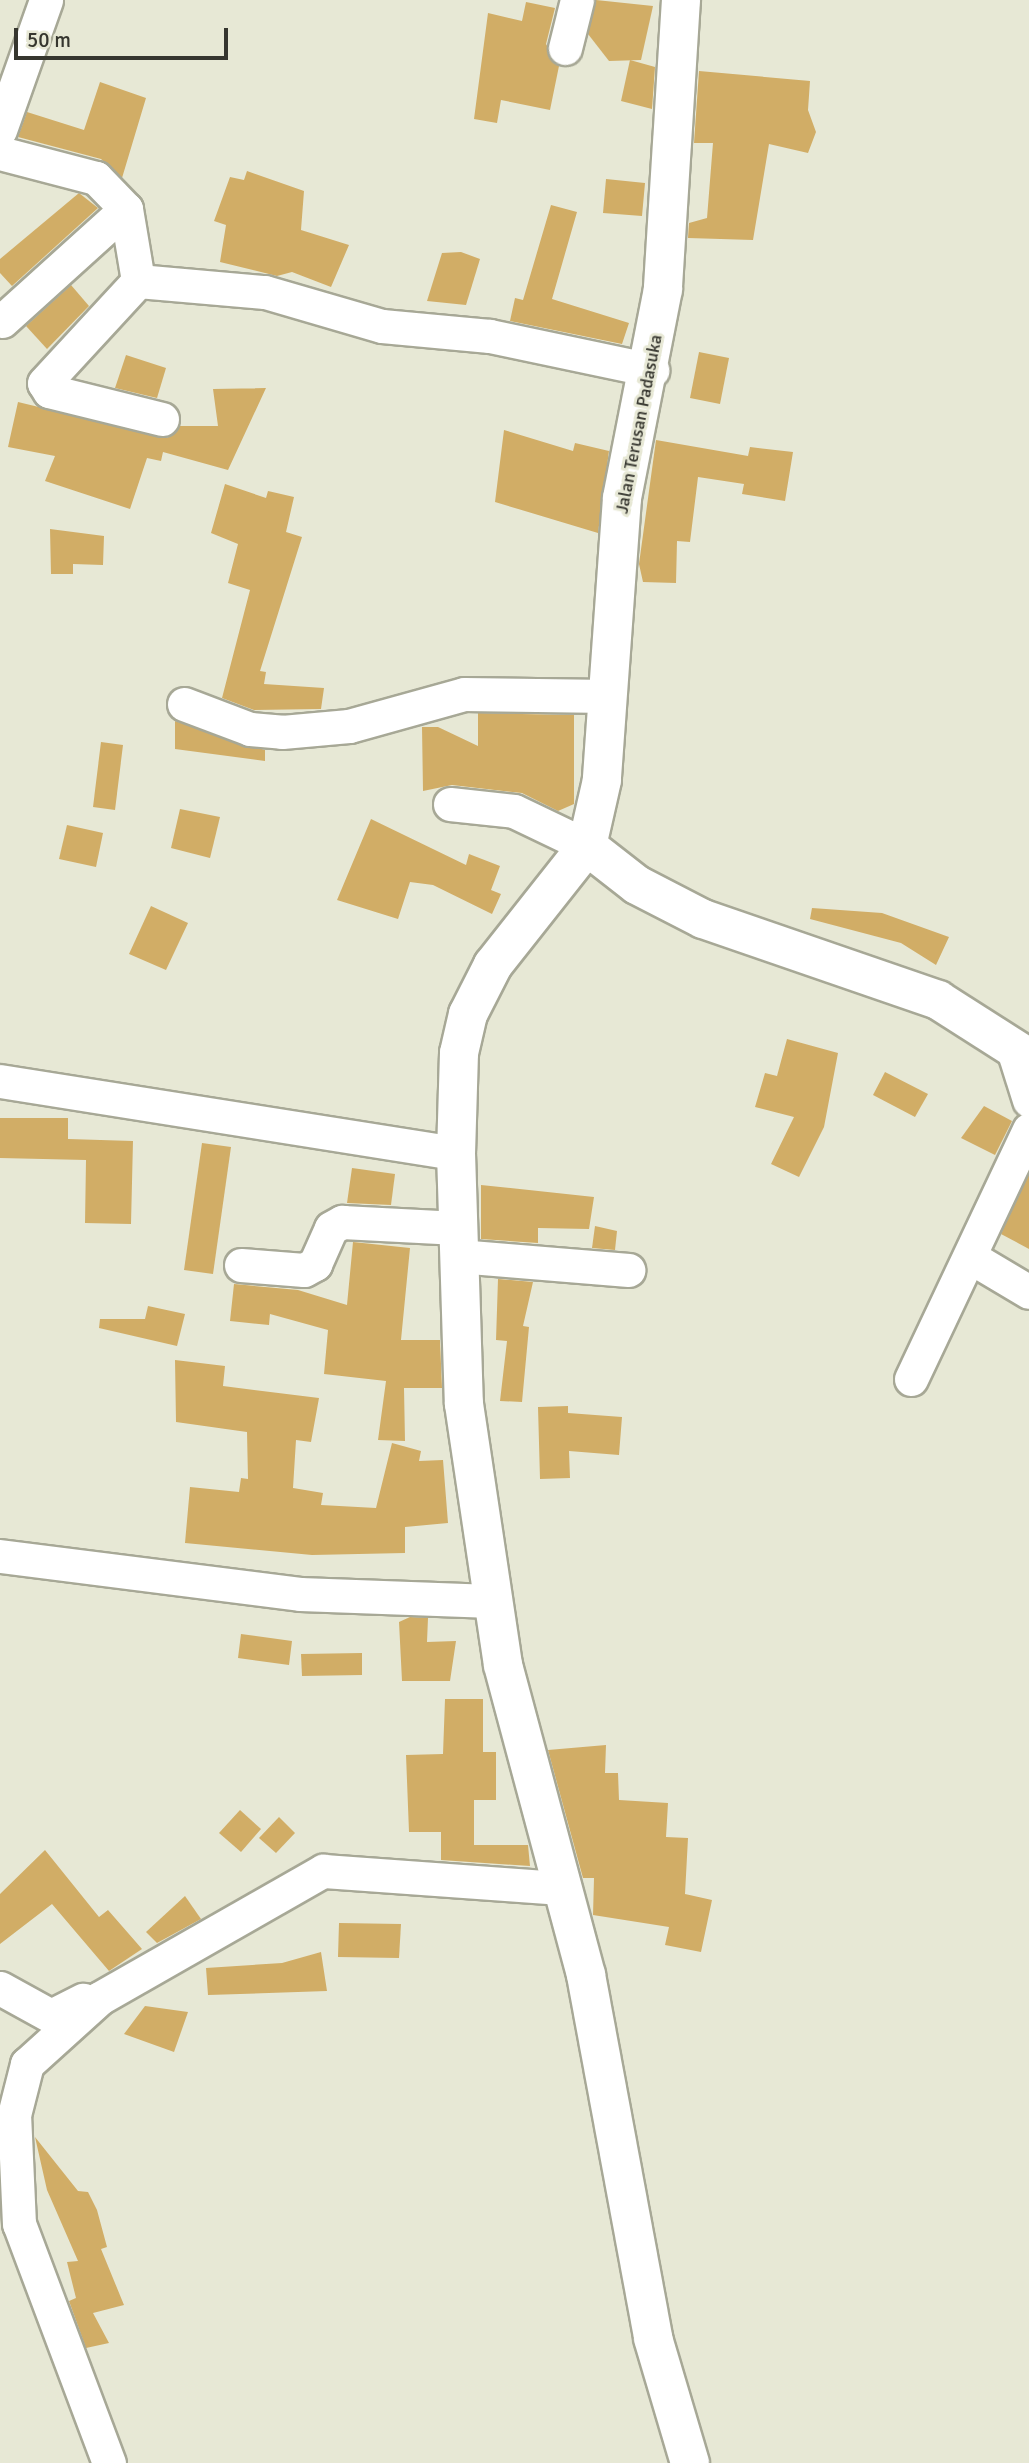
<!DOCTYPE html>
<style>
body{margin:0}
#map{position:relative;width:1029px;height:2463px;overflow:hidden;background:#e7e8d5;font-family:Signika,sans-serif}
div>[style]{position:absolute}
.building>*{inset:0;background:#d1ad66}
.roads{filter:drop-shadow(2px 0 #a7a896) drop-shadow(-2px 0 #a7a896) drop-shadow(0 2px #a7a896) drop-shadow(0 -2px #a7a896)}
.minor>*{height:33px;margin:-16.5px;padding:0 16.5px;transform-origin:16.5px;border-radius:16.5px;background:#fff}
.tertiary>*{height:38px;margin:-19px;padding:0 19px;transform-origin:19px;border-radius:19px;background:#fff}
span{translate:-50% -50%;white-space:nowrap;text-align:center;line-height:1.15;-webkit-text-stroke:6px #e7e8d5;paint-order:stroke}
.street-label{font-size:18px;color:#36362f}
.scale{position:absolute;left:14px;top:28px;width:214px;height:32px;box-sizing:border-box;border:4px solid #36362f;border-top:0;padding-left:9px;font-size:21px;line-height:24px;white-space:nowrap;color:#36362f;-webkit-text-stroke:5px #e7e8d5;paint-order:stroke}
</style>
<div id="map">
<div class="building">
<i style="clip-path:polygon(596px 0,653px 6px,641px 60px,609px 61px,588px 34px)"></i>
<i style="clip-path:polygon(526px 2px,555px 8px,546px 44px,559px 66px,550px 110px,501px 100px,497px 123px,474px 119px,488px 13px,522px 21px)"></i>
<i style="clip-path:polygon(630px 60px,655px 67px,652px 109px,621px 101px)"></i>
<i style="clip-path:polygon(699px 71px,810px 81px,808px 110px,816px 132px,808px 153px,769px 144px,753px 240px,688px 238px,689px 223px,707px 218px,713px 143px,694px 143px)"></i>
<i style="clip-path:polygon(100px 82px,146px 98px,122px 178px,101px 159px,18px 137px,27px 112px,84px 130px)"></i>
<i style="clip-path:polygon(247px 171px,304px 191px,301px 230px,349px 245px,331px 287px,292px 272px,277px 276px,220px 262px,226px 225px,214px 221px,230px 177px,244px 180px)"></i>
<i style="clip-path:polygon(606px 179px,645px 183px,642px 216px,603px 213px)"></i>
<i style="clip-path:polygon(79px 193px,98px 208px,12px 286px,0 273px,0 259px)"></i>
<i style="clip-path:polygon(551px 205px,577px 212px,552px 299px,629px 323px,622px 344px,510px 321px,515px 298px,523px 300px)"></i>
<i style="clip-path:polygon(461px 252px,480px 259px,466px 305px,427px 301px,442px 253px)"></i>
<i style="clip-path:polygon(71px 285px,89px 306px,47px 349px,26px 326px)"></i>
<i style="clip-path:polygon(699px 352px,729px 358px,720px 404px,690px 398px)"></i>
<i style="clip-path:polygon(126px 355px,166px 368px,157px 398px,115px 388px)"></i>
<i style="clip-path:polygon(266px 388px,228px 470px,163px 452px,161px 461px,147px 458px,130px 509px,45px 481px,55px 456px,8px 447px,18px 402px,167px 438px,180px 426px,218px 426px,213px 389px)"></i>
<i style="clip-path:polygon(504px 430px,573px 451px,575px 443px,609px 451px,598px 533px,495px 502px)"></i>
<i style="clip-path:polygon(656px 440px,748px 456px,750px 447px,793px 452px,785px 501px,742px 494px,744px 484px,698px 477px,690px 542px,677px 541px,676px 583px,643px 582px,639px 564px)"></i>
<i style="clip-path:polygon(225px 484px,266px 498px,268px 491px,294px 497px,286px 532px,302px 537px,260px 671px,266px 672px,264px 684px,324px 688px,321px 709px,254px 710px,222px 698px,250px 590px,228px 583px,238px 544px,211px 533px)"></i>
<i style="clip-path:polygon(50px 529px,104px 536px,103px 565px,73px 564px,73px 574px,51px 574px)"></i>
<i style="clip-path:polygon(478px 713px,574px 715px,574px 804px,558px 811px,522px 793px,452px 785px,423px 791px,422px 727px,438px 727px,478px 746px)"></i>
<i style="clip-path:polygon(175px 721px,265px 750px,265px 761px,175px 749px)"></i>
<i style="clip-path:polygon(101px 742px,123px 745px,115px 810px,93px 807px)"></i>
<i style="clip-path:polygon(180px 809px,220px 817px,210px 858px,171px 848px)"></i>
<i style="clip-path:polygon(371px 819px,466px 865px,469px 854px,500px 866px,491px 890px,501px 894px,492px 914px,433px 885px,410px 882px,398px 919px,337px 900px)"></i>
<i style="clip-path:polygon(67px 825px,103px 833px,96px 867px,59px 859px)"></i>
<i style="clip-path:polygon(151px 906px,188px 923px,166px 970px,129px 954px)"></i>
<i style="clip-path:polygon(812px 908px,882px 913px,949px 937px,936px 965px,901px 943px,810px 919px)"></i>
<i style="clip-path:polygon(787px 1039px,838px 1053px,824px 1127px,799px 1177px,771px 1164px,794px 1117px,755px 1107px,765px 1073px,777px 1076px)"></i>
<i style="clip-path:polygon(885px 1072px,928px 1094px,915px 1117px,873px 1095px)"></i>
<i style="clip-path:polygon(984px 1106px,1012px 1121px,995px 1155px,961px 1138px)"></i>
<i style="clip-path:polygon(0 1118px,68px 1118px,68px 1139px,133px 1141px,131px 1224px,85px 1223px,86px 1160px,0 1158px)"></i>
<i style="clip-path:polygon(202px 1143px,231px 1147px,213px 1274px,184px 1270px)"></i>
<i style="clip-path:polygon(352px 1168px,395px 1174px,391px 1205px,347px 1203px)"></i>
<i style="clip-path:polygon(1029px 1174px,1029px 1249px,1001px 1234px)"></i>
<i style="clip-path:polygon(481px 1185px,594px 1197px,589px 1229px,538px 1228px,538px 1243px,481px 1239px)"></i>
<i style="clip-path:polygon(595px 1226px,617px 1231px,615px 1250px,592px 1248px)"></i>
<i style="clip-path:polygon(353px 1242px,410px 1248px,401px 1340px,440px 1340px,442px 1388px,404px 1388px,405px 1441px,378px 1440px,386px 1381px,324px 1374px,328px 1330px,270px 1314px,269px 1325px,230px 1321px,234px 1284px,298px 1290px,347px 1305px)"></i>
<i style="clip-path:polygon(498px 1279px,533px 1282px,523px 1326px,529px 1327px,522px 1402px,500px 1401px,507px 1341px,496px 1340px)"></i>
<i style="clip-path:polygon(148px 1306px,185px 1314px,177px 1346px,99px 1328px,100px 1319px,145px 1319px)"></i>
<i style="clip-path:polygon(175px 1360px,225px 1366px,223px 1386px,319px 1398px,311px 1442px,296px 1440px,293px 1488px,323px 1493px,321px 1505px,376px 1508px,392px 1443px,421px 1451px,419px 1461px,443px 1460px,448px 1523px,405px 1527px,405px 1553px,312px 1555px,185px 1543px,190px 1487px,239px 1492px,241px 1478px,248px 1479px,247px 1432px,176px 1422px)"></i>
<i style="clip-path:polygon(568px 1406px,568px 1413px,622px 1417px,619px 1455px,569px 1451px,570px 1478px,540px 1479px,538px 1407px)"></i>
<i style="clip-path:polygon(410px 1617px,428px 1618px,427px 1642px,456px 1641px,450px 1681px,402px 1681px,399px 1622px)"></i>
<i style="clip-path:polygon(241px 1634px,292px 1641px,289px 1665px,238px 1658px)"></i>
<i style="clip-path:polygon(362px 1653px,362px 1675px,302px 1676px,301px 1654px)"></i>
<i style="clip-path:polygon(445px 1699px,483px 1699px,483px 1752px,496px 1752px,496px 1800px,474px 1800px,474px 1845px,528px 1845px,530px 1866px,441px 1860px,441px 1832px,409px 1832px,406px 1755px,443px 1754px)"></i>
<i style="clip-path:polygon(606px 1745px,605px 1773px,618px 1773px,619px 1800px,668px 1803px,666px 1837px,688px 1838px,685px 1894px,712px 1900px,701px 1952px,665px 1945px,669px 1927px,593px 1915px,594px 1878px,583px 1878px,548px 1750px)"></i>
<i style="clip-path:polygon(240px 1810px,261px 1829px,241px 1852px,219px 1833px)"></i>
<i style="clip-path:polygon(279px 1817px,295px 1833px,276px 1853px,259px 1838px)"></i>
<i style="clip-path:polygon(45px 1850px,99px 1917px,108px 1910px,142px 1949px,109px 1971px,52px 1904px,0 1944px,0 1894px)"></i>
<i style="clip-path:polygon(185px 1896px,201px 1919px,157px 1943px,146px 1932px)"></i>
<i style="clip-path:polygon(339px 1923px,401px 1924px,399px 1958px,338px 1957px)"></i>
<i style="clip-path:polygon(321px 1952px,327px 1991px,208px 1995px,206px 1968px,282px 1963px)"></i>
<i style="clip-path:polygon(145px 2006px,188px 2012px,174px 2052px,124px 2034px)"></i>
<i style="clip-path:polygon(35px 2137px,78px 2191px,88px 2192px,97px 2210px,107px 2247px,101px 2249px,124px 2305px,93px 2313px,109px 2343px,86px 2348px,69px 2301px,76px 2298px,67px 2262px,78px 2261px,47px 2190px)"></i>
</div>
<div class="roads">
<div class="minor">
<i style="left:565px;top:48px;width:49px;rotate:-76deg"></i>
<i style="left:0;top:130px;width:138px;rotate:-70.5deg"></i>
<i style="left:0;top:153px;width:99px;rotate:14.6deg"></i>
<i style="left:96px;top:178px;width:43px;rotate:45.9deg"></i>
<i style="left:2px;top:321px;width:167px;rotate:-42.1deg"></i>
<i style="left:126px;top:209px;width:73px;rotate:80.5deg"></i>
<i style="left:162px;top:419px;width:116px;rotate:-166.1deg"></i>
<i style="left:49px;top:391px;width:9px;rotate:-122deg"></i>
<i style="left:44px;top:383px;width:139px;rotate:-47.3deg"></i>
<i style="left:138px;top:281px;width:127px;rotate:5deg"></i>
<i style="left:265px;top:292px;width:122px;rotate:16.2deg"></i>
<i style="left:382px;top:326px;width:108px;rotate:5.3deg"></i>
<i style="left:490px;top:336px;width:166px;rotate:11.9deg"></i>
<i style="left:184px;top:704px;width:71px;rotate:20.7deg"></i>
<i style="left:250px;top:729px;width:32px;rotate:5deg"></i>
<i style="left:282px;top:732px;width:67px;rotate:-5.1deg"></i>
<i style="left:349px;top:726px;width:119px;rotate:-15.5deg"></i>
<i style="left:464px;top:694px;width:145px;rotate:0.8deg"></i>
<i style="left:450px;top:804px;width:64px;rotate:6.2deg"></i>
<i style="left:514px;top:811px;width:81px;rotate:25.6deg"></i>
<i style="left:1012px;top:1046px;width:57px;rotate:72.5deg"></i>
<i style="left:0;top:1081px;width:462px;rotate:9deg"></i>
<i style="left:458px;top:1256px;width:171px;rotate:4.7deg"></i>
<i style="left:972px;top:1258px;width:66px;rotate:30.8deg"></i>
<i style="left:241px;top:1265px;width:63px;rotate:4.5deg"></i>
<i style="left:304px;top:1270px;width:13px;rotate:-29deg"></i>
<i style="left:315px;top:1264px;width:39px;rotate:-66deg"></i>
<i style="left:331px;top:1228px;width:13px;rotate:-29deg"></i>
<i style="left:342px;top:1222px;width:116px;rotate:3deg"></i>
<i style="left:911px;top:1379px;width:276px;rotate:-64.7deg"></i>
<i style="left:0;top:1556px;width:302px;rotate:7.2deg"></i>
<i style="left:300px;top:1594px;width:192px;rotate:2.1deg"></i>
<i style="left:0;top:1988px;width:58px;rotate:28.8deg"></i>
<i style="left:51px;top:2016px;width:36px;rotate:-27deg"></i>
<i style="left:109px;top:2463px;width:255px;rotate:-110.6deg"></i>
<i style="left:19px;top:2224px;width:109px;rotate:-92.6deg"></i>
<i style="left:14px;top:2115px;width:53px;rotate:-75.7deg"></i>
<i style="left:27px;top:2064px;width:98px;rotate:-42.1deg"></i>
<i style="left:100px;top:1998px;width:257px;rotate:-29.7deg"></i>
<i style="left:323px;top:1871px;width:240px;rotate:4.1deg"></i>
</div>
<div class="tertiary">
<i style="left:681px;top:0;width:290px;rotate:93.6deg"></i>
<i style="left:663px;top:289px;width:213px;rotate:101.1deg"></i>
<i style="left:622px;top:498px;width:283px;rotate:94.1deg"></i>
<i style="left:602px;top:780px;width:68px;rotate:102.8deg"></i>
<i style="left:587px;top:846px;width:152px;rotate:128.3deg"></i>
<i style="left:493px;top:965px;width:55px;rotate:117deg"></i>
<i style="left:468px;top:1014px;width:40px;rotate:103deg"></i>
<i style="left:459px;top:1053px;width:100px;rotate:91.7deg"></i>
<i style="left:456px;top:1153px;width:251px;rotate:88.2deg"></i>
<i style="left:464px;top:1404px;width:264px;rotate:81.5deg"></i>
<i style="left:503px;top:1665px;width:321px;rotate:75deg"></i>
<i style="left:586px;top:1975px;width:369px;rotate:79.5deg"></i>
<i style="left:653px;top:2338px;width:130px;rotate:73.5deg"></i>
<i style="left:587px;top:846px;width:63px;rotate:38deg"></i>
<i style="left:637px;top:885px;width:74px;rotate:27.3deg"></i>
<i style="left:703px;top:919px;width:249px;rotate:19deg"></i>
<i style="left:938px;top:1000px;width:108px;rotate:32.5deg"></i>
</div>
</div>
<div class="street-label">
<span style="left:639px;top:424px;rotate:-79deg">Jalan Terusan Padasuka</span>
</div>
<div class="scale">50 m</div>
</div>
